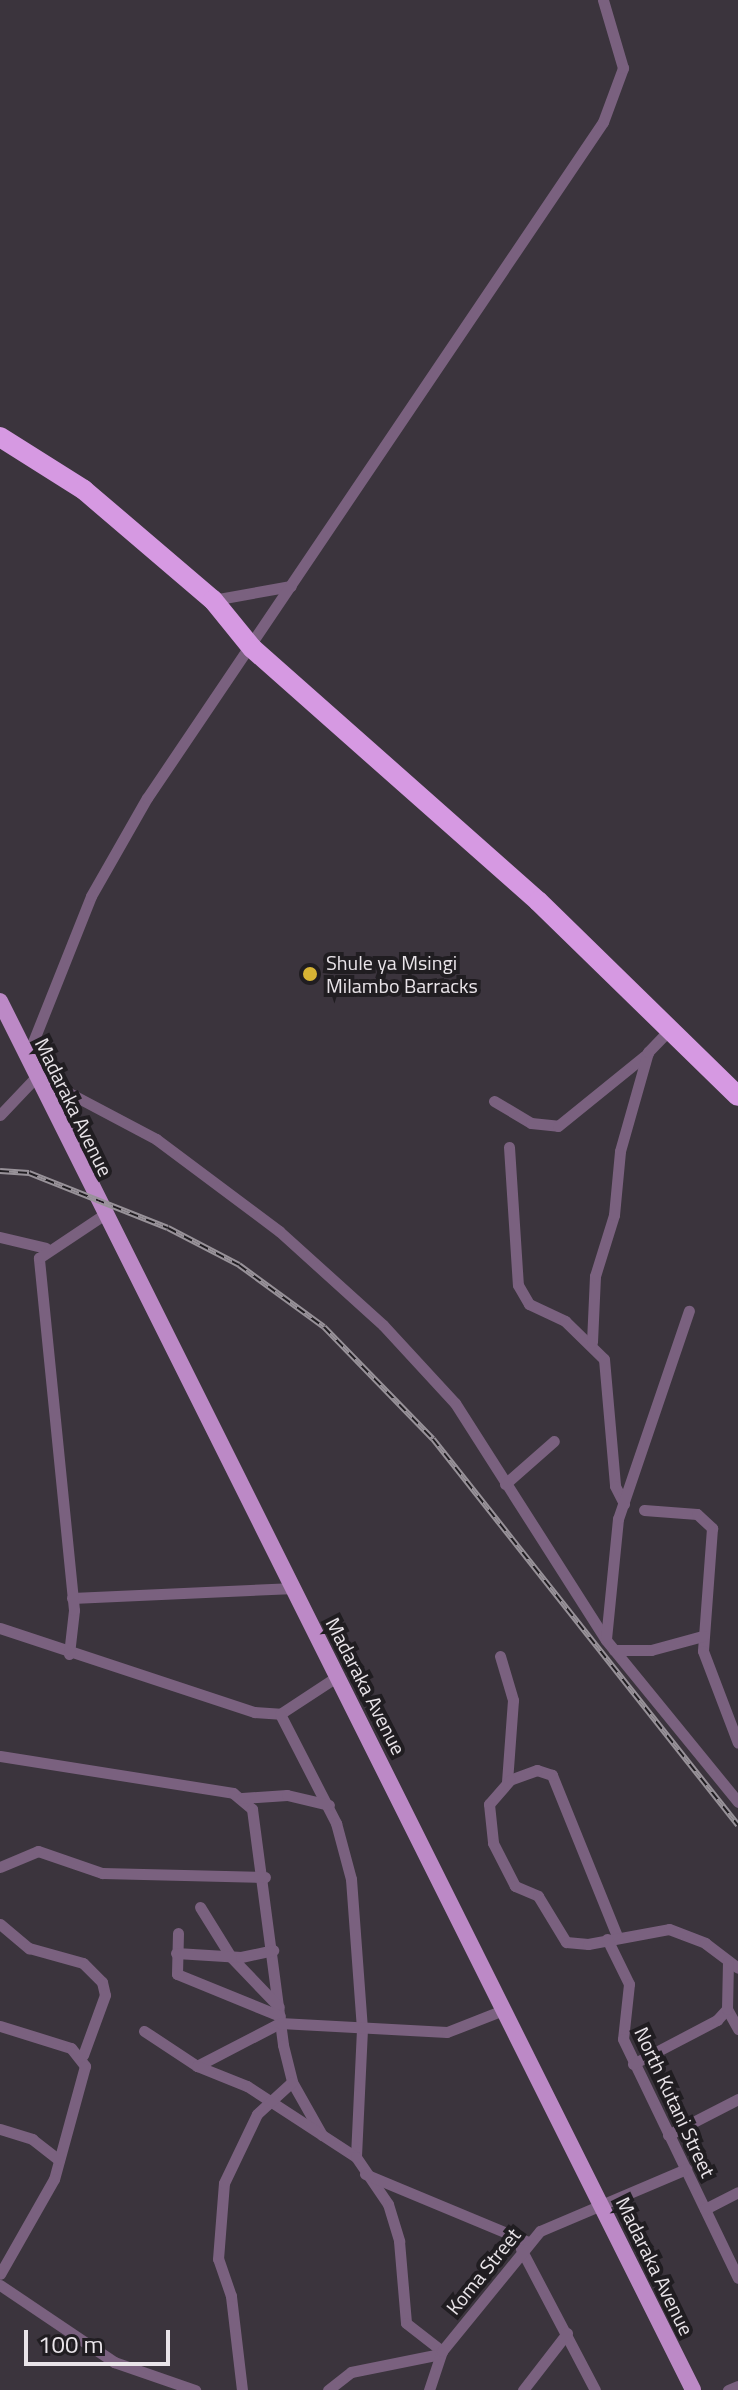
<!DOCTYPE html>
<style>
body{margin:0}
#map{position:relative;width:738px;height:2390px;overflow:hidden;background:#3b343d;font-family:"Titillium Web",sans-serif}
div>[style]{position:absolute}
.street>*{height:11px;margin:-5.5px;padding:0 5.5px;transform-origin:5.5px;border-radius:5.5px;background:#7a617f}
.primary>*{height:16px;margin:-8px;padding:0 8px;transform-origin:8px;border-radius:8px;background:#bc89c6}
.highway>*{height:20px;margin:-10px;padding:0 10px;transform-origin:10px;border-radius:10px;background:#d699e2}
.rail>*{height:6px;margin-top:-3px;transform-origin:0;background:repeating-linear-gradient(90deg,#201d21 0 9px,#989299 0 18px);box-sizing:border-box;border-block:2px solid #989299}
.dots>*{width:22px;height:22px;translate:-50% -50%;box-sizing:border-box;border:4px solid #201d21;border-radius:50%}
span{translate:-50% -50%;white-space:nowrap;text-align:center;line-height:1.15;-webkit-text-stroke:8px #201d21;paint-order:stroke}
.poi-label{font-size:20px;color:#e9e4e9}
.left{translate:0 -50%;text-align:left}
.street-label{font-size:20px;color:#e9e4e9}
.scale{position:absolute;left:24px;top:2330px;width:146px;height:36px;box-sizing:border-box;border:4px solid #e9e4e9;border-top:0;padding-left:10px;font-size:24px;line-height:28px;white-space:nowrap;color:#e9e4e9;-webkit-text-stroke:6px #201d21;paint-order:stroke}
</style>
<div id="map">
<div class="street">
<i style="left:213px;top:600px;width:79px;rotate:-10.2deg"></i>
<i style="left:27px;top:1057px;width:173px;rotate:-68.3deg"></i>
<i style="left:91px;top:896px;width:113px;rotate:-60.3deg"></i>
<i style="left:147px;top:798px;width:815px;rotate:-56deg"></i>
<i style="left:603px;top:122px;width:58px;rotate:-69.7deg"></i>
<i style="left:623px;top:68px;width:71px;rotate:-106.4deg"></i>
<i style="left:494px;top:1101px;width:43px;rotate:30.7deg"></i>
<i style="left:531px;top:1123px;width:27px;rotate:6deg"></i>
<i style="left:558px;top:1126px;width:116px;rotate:-39deg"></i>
<i style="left:0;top:1115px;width:54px;rotate:-46.5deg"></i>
<i style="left:37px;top:1076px;width:135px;rotate:27.9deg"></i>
<i style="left:156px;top:1139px;width:154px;rotate:36.8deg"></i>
<i style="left:279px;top:1231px;width:140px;rotate:42.1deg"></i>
<i style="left:383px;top:1325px;width:106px;rotate:47.3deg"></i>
<i style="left:455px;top:1403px;width:281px;rotate:57.5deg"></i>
<i style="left:606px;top:1640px;width:209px;rotate:50.8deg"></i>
<i style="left:509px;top:1147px;width:138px;rotate:86.3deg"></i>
<i style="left:518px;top:1285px;width:22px;rotate:60deg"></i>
<i style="left:529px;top:1304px;width:40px;rotate:25deg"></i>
<i style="left:565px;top:1321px;width:54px;rotate:44.3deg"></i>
<i style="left:604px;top:1359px;width:127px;rotate:85deg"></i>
<i style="left:615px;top:1486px;width:20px;rotate:63deg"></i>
<i style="left:0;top:1237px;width:47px;rotate:13.4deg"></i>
<i style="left:592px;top:1342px;width:66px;rotate:-87.4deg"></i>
<i style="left:595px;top:1276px;width:64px;rotate:-72.7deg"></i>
<i style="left:614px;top:1215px;width:64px;rotate:-84.6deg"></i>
<i style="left:620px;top:1151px;width:103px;rotate:-74.2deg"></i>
<i style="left:648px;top:1052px;width:29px;rotate:-46deg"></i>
<i style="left:505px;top:1484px;width:65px;rotate:-41.3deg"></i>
<i style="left:644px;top:1510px;width:53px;rotate:4.3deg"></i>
<i style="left:697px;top:1514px;width:21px;rotate:43deg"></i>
<i style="left:712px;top:1528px;width:123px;rotate:94.2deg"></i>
<i style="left:703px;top:1651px;width:98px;rotate:69.2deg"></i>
<i style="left:72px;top:1598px;width:223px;rotate:-2.6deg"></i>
<i style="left:0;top:1628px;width:268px;rotate:18.3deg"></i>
<i style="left:254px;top:1712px;width:26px;rotate:4deg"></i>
<i style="left:280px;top:1714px;width:69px;rotate:-33.2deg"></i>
<i style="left:606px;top:1639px;width:121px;rotate:-84.3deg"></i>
<i style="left:618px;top:1519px;width:220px;rotate:-71.2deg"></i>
<i style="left:614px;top:1650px;width:37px"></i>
<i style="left:651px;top:1650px;width:54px;rotate:-15.1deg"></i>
<i style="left:69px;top:1654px;width:44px;rotate:-83.5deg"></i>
<i style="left:74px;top:1610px;width:354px;rotate:-95.7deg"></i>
<i style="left:39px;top:1258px;width:79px;rotate:-33.7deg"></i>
<i style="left:500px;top:1656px;width:46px;rotate:73.5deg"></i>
<i style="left:513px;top:1700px;width:82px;rotate:94.2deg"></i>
<i style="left:280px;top:1714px;width:123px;rotate:62.8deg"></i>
<i style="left:336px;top:1823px;width:58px;rotate:75deg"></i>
<i style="left:351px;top:1879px;width:150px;rotate:85.8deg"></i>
<i style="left:362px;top:2029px;width:128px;rotate:92.7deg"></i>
<i style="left:0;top:1756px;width:236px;rotate:9deg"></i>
<i style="left:233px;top:1793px;width:25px;rotate:40deg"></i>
<i style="left:252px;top:1809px;width:238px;rotate:82.5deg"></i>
<i style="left:283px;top:2045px;width:38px;rotate:76deg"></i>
<i style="left:292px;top:2082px;width:61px;rotate:60.5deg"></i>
<i style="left:242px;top:1798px;width:45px;rotate:-3.8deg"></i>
<i style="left:287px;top:1795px;width:43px;rotate:13.4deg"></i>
<i style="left:0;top:1867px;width:41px;rotate:-22.8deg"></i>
<i style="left:38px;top:1851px;width:68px;rotate:19deg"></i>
<i style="left:102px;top:1873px;width:163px;rotate:1.4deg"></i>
<i style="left:200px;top:1907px;width:59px;rotate:58.2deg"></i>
<i style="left:231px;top:1957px;width:69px;rotate:46.2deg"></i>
<i style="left:0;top:1924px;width:38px;rotate:40deg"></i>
<i style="left:29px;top:1948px;width:56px;rotate:15.5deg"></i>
<i style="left:83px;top:1963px;width:27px;rotate:45deg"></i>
<i style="left:102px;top:1982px;width:13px;rotate:77deg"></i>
<i style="left:105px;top:1995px;width:64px;rotate:110.1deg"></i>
<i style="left:178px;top:1933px;width:41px;rotate:91.4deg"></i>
<i style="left:177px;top:1974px;width:111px;rotate:22.2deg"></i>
<i style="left:617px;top:1936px;width:174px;rotate:-112deg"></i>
<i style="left:552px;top:1775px;width:16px;rotate:-162deg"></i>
<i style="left:537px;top:1770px;width:29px;rotate:160deg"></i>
<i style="left:510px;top:1780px;width:32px;rotate:131deg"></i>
<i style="left:489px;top:1804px;width:39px;rotate:84deg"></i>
<i style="left:493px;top:1843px;width:48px;rotate:62.9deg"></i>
<i style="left:515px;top:1886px;width:25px;rotate:23deg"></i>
<i style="left:538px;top:1896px;width:54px;rotate:58.7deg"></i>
<i style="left:566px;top:1942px;width:22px;rotate:5deg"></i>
<i style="left:588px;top:1944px;width:82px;rotate:-10.5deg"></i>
<i style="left:669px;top:1929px;width:39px;rotate:21deg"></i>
<i style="left:705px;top:1943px;width:41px;rotate:37.1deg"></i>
<i style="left:607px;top:1939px;width:50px;rotate:63.9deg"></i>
<i style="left:629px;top:1984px;width:55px;rotate:96.2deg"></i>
<i style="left:623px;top:2039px;width:265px;rotate:64.3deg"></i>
<i style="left:176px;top:1953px;width:65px;rotate:3.5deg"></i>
<i style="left:241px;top:1957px;width:33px;rotate:-12deg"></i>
<i style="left:727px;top:2009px;width:23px;rotate:61deg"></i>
<i style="left:0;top:2026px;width:74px;rotate:17.2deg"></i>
<i style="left:71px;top:2048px;width:23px;rotate:52deg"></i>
<i style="left:85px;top:2066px;width:117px;rotate:105.3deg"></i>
<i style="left:54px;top:2179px;width:109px;rotate:119.6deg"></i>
<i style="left:144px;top:2031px;width:64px;rotate:33.4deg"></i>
<i style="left:197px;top:2066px;width:93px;rotate:-27.4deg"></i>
<i style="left:280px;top:2023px;width:167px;rotate:3.1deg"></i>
<i style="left:447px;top:2032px;width:60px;rotate:-21.4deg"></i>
<i style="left:633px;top:2064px;width:95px;rotate:-27.6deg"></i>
<i style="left:717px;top:2020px;width:15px;rotate:-48deg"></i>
<i style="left:727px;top:2009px;width:48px;rotate:-88.8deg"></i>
<i style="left:197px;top:2066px;width:54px;rotate:21.8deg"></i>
<i style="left:247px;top:2086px;width:130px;rotate:33.1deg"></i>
<i style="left:356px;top:2157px;width:57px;rotate:55.8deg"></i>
<i style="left:388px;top:2204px;width:39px;rotate:73deg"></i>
<i style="left:399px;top:2241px;width:82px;rotate:85.1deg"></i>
<i style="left:406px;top:2323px;width:46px;rotate:37.9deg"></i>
<i style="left:0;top:2129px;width:34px;rotate:17deg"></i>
<i style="left:32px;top:2139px;width:34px;rotate:38deg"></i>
<i style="left:668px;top:2135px;width:79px;rotate:-27.2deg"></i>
<i style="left:365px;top:2174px;width:177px;rotate:22.6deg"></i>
<i style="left:705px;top:2209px;width:37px;rotate:-27deg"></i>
<i style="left:521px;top:2249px;width:159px;rotate:62.3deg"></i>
<i style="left:0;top:2285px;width:138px;rotate:34deg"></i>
<i style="left:114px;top:2362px;width:86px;rotate:19.1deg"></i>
<i style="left:242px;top:2390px;width:95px;rotate:-96.7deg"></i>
<i style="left:231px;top:2296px;width:39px;rotate:-109deg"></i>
<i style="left:218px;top:2259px;width:76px;rotate:-85.5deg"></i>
<i style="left:224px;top:2183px;width:76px;rotate:-64.4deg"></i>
<i style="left:257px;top:2114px;width:47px;rotate:-42.4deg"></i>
<i style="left:328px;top:2390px;width:29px;rotate:-38deg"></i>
<i style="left:351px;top:2372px;width:91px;rotate:-11.4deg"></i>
<i style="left:429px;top:2390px;width:41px;rotate:-71.6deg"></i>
<i style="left:442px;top:2351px;width:155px;rotate:-50.8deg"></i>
<i style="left:540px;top:2231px;width:159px;rotate:-23deg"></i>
<i style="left:523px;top:2390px;width:72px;rotate:-52.3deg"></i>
<i style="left:728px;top:2390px;width:11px;rotate:-22deg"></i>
</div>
<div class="primary">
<i style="left:0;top:1001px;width:1552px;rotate:63.48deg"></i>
</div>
<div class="highway">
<i style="left:0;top:437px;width:99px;rotate:32.2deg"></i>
<i style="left:84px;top:490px;width:170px;rotate:40.5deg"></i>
<i style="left:213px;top:600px;width:62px;rotate:50.9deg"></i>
<i style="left:252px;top:648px;width:382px;rotate:41.5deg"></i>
<i style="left:538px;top:901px;width:279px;rotate:44.3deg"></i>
</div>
<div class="rail">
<i style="left:0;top:1171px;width:29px;rotate:4deg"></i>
<i style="left:29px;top:1173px;width:149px;rotate:21.6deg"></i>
<i style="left:168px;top:1228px;width:80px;rotate:27.5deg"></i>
<i style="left:239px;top:1265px;width:105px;rotate:36.1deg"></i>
<i style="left:324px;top:1327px;width:156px;rotate:45.8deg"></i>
<i style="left:433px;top:1439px;width:492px;rotate:51.7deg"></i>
</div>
<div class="dots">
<i style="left:310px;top:974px;background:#d8b434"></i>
</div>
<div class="poi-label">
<span class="left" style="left:326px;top:974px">Shule ya Msingi<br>Milambo Barracks</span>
</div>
<div class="street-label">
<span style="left:74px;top:1107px;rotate:64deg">Madaraka Avenue</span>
<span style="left:366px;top:1686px;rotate:63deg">Madaraka Avenue</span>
<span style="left:675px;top:2102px;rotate:65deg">North Kutani Street</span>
<span style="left:655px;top:2266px;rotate:64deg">Madaraka Avenue</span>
<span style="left:483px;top:2271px;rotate:-51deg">Koma Street</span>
</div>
<div class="scale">100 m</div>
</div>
